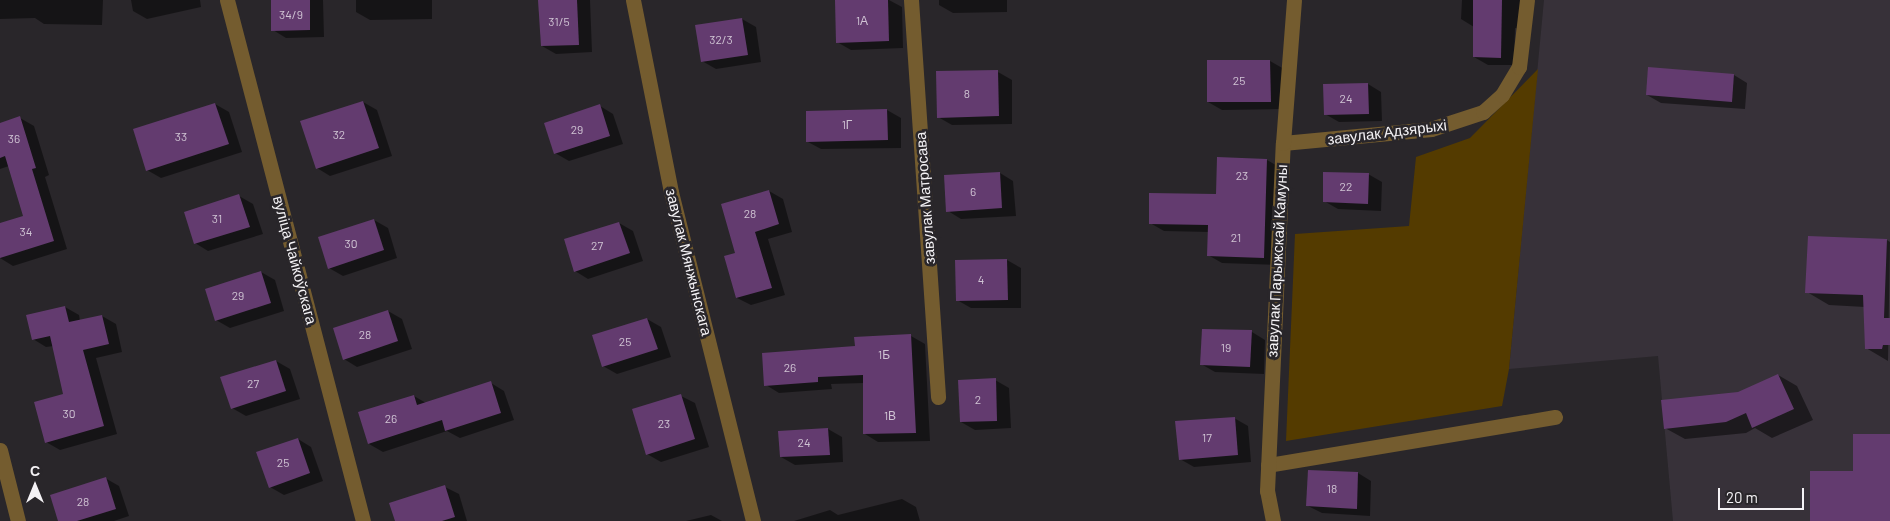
<!DOCTYPE html>
<meta charset="utf-8">
<style>
body{margin:0}
#map{position:relative;width:1890px;height:521px;overflow:hidden;background:#29262a;font-family:Barlow,sans-serif}
div>[style]{position:absolute}
.built>*{inset:0;background:#373139}
.green>*{inset:0;background:#543b00}
.shadow>*{inset:0;background:#0007}
.building>*{inset:0;background:#633b6f}
.lane>*{height:15px;margin:-7.5px;padding:0 7.5px;transform-origin:7.5px;border-radius:7.5px;background:#745c2f}
.street>*{height:15px;margin:-7.5px;padding:0 7.5px;transform-origin:7.5px;border-radius:7.5px;background:#745c2f}
span{translate:-50% -50%;white-space:nowrap;text-align:center;line-height:1.15;-webkit-text-stroke:5px #29262a;paint-order:stroke}
.number-label{font-size:12px;color:#d0c4d4}
.number-label span{-webkit-text-stroke-width:0}
.street-label{font-size:15px;color:#f4f2f5}
.north{position:absolute;left:10px;top:461px;width:50px;height:50px;-webkit-text-stroke:4px #29262a;paint-order:stroke;rotate:0deg;font-size:14px;font-weight:700;line-height:20px;text-align:center;color:#f4f2f5}
.north::after{content:'';display:block;margin:auto;width:18px;height:22px;background:#f4f2f5;clip-path:polygon(50% 0,100% 100%,50% 72%,0 100%)}
.scale{position:absolute;left:1718px;top:488px;width:86px;height:22px;box-sizing:border-box;border:2px solid #f4f2f5;border-top:0;padding-left:6px;font-size:15px;line-height:18px;white-space:nowrap;color:#f4f2f5;-webkit-text-stroke:4px #29262a;paint-order:stroke}
</style>
<div id="map">
<div class="built">
<i style="clip-path:polygon(1544px 0,1890px 0,1890px 521px,1673px 521px,1658px 356px,1509px 369px)"></i>
</div>
<div class="green">
<i style="clip-path:polygon(1538px 69px,1509px 369px,1502px 406px,1286px 441px,1295px 234px,1409px 226px,1416px 157px,1470px 138px)"></i>
</div>
<div class="shadow">
<i style="clip-path:polygon(0 0,103px 0,102px 25px,44px 24px,35px 18px,0 19px)"></i>
<i style="clip-path:polygon(131px 0,200px 0,201px 7px,147px 19px,133px 11px)"></i>
<i style="clip-path:polygon(272px 0,323px 0,324px 37px,286px 38px,273px 30px)"></i>
<i style="clip-path:polygon(356px 0,432px 0,432px 19px,370px 20px,356px 12px)"></i>
<i style="clip-path:polygon(540px 0,590px 0,592px 52px,556px 54px,542px 46px)"></i>
<i style="clip-path:polygon(863px 0,889px 0,902px 7px,903px 48px,851px 50px,837px 42px)"></i>
<i style="clip-path:polygon(939px 0,1007px 0,1007px 12px,953px 13px,939px 5px)"></i>
<i style="clip-path:polygon(1462px 0,1524px 0,1523px 29px,1515px 28px,1514px 65px,1488px 65px,1474px 57px,1474px 27px,1461px 19px)"></i>
<i style="clip-path:polygon(742px 19px,756px 27px,761px 62px,716px 69px,702px 61px)"></i>
<i style="clip-path:polygon(1208px 61px,1270px 61px,1284px 69px,1284px 109px,1222px 110px,1208px 102px)"></i>
<i style="clip-path:polygon(998px 72px,1012px 80px,1012px 124px,952px 125px,938px 117px)"></i>
<i style="clip-path:polygon(1734px 75px,1747px 83px,1745px 109px,1661px 103px,1647px 95px)"></i>
<i style="clip-path:polygon(1368px 84px,1381px 92px,1382px 121px,1339px 122px,1325px 114px)"></i>
<i style="clip-path:polygon(363px 102px,377px 110px,392px 156px,330px 176px,317px 168px)"></i>
<i style="clip-path:polygon(215px 104px,229px 112px,242px 152px,161px 178px,147px 170px)"></i>
<i style="clip-path:polygon(600px 106px,613px 114px,623px 144px,569px 161px,555px 153px)"></i>
<i style="clip-path:polygon(887px 110px,901px 118px,901px 148px,821px 149px,808px 142px)"></i>
<i style="clip-path:polygon(20px 118px,34px 126px,49px 175px,45px 177px,67px 249px,13px 266px,0 258px,0 225px,25px 216px,9px 166px,0 169px,0 124px)"></i>
<i style="clip-path:polygon(1267px 160px,1281px 168px,1278px 265px,1222px 263px,1208px 255px,1209px 232px,1164px 231px,1150px 223px,1217px 195px)"></i>
<i style="clip-path:polygon(1000px 173px,1013px 181px,1016px 216px,961px 219px,948px 211px)"></i>
<i style="clip-path:polygon(1368px 174px,1382px 182px,1381px 211px,1338px 209px,1324px 201px)"></i>
<i style="clip-path:polygon(769px 191px,783px 199px,792px 232px,768px 239px,785px 295px,751px 305px,737px 298px,737px 254px)"></i>
<i style="clip-path:polygon(239px 196px,253px 204px,263px 234px,208px 251px,195px 243px)"></i>
<i style="clip-path:polygon(374px 220px,388px 228px,397px 258px,343px 276px,329px 268px)"></i>
<i style="clip-path:polygon(619px 223px,633px 231px,643px 261px,588px 279px,575px 271px)"></i>
<i style="clip-path:polygon(1887px 240px,1890px 242px,1888px 361px,1866px 348px,1865px 307px,1829px 305px,1807px 292px)"></i>
<i style="clip-path:polygon(1007px 260px,1021px 268px,1021px 308px,971px 308px,957px 300px)"></i>
<i style="clip-path:polygon(261px 272px,275px 280px,284px 311px,230px 328px,216px 320px)"></i>
<i style="clip-path:polygon(65px 307px,79px 315px,80px 321px,102px 316px,116px 324px,122px 352px,96px 358px,117px 434px,60px 450px,46px 442px,65px 395px,54px 346px,46px 347px,33px 339px)"></i>
<i style="clip-path:polygon(388px 311px,402px 319px,412px 349px,357px 367px,344px 359px)"></i>
<i style="clip-path:polygon(647px 319px,661px 327px,671px 357px,617px 374px,603px 366px)"></i>
<i style="clip-path:polygon(1252px 332px,1265px 340px,1264px 374px,1215px 372px,1201px 364px)"></i>
<i style="clip-path:polygon(911px 336px,925px 344px,930px 441px,878px 442px,865px 434px,864px 383px,831px 384px,832px 389px,779px 393px,766px 385px)"></i>
<i style="clip-path:polygon(276px 361px,290px 369px,300px 399px,246px 416px,232px 408px)"></i>
<i style="clip-path:polygon(1778px 375px,1797px 386px,1813px 420px,1772px 438px,1755px 428px,1746px 433px,1685px 439px,1665px 428px)"></i>
<i style="clip-path:polygon(995px 380px,1009px 388px,1011px 428px,975px 430px,961px 422px)"></i>
<i style="clip-path:polygon(491px 383px,504px 391px,514px 420px,460px 438px,447px 431px,383px 452px,369px 444px,414px 396px,426px 403px)"></i>
<i style="clip-path:polygon(681px 396px,695px 403px,709px 447px,661px 462px,647px 454px)"></i>
<i style="clip-path:polygon(1234px 418px,1248px 426px,1251px 462px,1194px 467px,1180px 459px)"></i>
<i style="clip-path:polygon(828px 429px,842px 437px,843px 462px,795px 465px,781px 457px)"></i>
<i style="clip-path:polygon(298px 439px,311px 447px,323px 481px,284px 495px,270px 487px)"></i>
<i style="clip-path:polygon(1358px 473px,1371px 481px,1370px 516px,1322px 513px,1308px 506px)"></i>
<i style="clip-path:polygon(105px 478px,119px 486px,129px 516px,114px 521px,60px 521px)"></i>
<i style="clip-path:polygon(445px 487px,459px 494px,467px 521px,396px 521px)"></i>
<i style="clip-path:polygon(902px 499px,916px 507px,920px 521px,794px 521px,830px 510px,838px 515px)"></i>
<i style="clip-path:polygon(711px 515px,722px 521px,686px 521px)"></i>
</div>
<div class="building">
<i style="clip-path:polygon(271px 0,310px 0,310px 30px,271px 31px)"></i>
<i style="clip-path:polygon(538px 0,577px 0,579px 45px,541px 46px)"></i>
<i style="clip-path:polygon(835px 0,888px 0,889px 41px,836px 43px)"></i>
<i style="clip-path:polygon(1473px 0,1502px 0,1501px 58px,1473px 57px)"></i>
<i style="clip-path:polygon(742px 18px,748px 55px,701px 62px,695px 25px)"></i>
<i style="clip-path:polygon(1207px 60px,1270px 60px,1271px 102px,1207px 102px)"></i>
<i style="clip-path:polygon(1648px 67px,1734px 74px,1732px 102px,1646px 95px)"></i>
<i style="clip-path:polygon(998px 70px,999px 116px,937px 118px,936px 71px)"></i>
<i style="clip-path:polygon(1368px 83px,1369px 114px,1324px 115px,1323px 84px)"></i>
<i style="clip-path:polygon(363px 101px,379px 148px,316px 169px,300px 121px)"></i>
<i style="clip-path:polygon(215px 103px,229px 144px,146px 171px,133px 129px)"></i>
<i style="clip-path:polygon(600px 104px,610px 136px,554px 154px,544px 123px)"></i>
<i style="clip-path:polygon(887px 109px,888px 140px,806px 142px,806px 111px)"></i>
<i style="clip-path:polygon(20px 116px,36px 168px,32px 169px,54px 241px,0 258px,0 223px,23px 216px,5px 156px,0 158px,0 123px)"></i>
<i style="clip-path:polygon(1217px 157px,1267px 159px,1264px 258px,1207px 256px,1208px 225px,1149px 224px,1149px 193px,1216px 194px)"></i>
<i style="clip-path:polygon(1000px 172px,1002px 208px,946px 212px,944px 175px)"></i>
<i style="clip-path:polygon(1323px 172px,1369px 173px,1368px 204px,1323px 202px)"></i>
<i style="clip-path:polygon(769px 190px,779px 224px,755px 232px,772px 288px,736px 298px,724px 256px,735px 253px,721px 204px)"></i>
<i style="clip-path:polygon(239px 194px,250px 227px,194px 244px,184px 212px)"></i>
<i style="clip-path:polygon(374px 219px,384px 250px,328px 269px,318px 237px)"></i>
<i style="clip-path:polygon(619px 222px,630px 253px,574px 272px,564px 239px)"></i>
<i style="clip-path:polygon(1808px 236px,1887px 239px,1884px 318px,1890px 318px,1890px 345px,1883px 345px,1882px 349px,1865px 349px,1863px 295px,1805px 293px)"></i>
<i style="clip-path:polygon(1007px 259px,1008px 300px,956px 301px,955px 260px)"></i>
<i style="clip-path:polygon(261px 271px,271px 303px,215px 321px,205px 289px)"></i>
<i style="clip-path:polygon(65px 306px,69px 322px,102px 315px,109px 344px,83px 350px,104px 426px,45px 443px,34px 402px,63px 394px,50px 336px,32px 340px,26px 315px)"></i>
<i style="clip-path:polygon(388px 310px,398px 341px,343px 360px,333px 328px)"></i>
<i style="clip-path:polygon(647px 318px,658px 349px,602px 367px,592px 335px)"></i>
<i style="clip-path:polygon(1202px 329px,1252px 330px,1250px 367px,1200px 365px)"></i>
<i style="clip-path:polygon(911px 334px,916px 433px,863px 434px,863px 375px,818px 377px,818px 382px,764px 386px,762px 353px,855px 346px,854px 337px)"></i>
<i style="clip-path:polygon(276px 360px,286px 391px,231px 409px,220px 377px)"></i>
<i style="clip-path:polygon(1778px 374px,1794px 409px,1752px 428px,1746px 413px,1726px 422px,1664px 429px,1661px 400px,1738px 392px)"></i>
<i style="clip-path:polygon(996px 378px,997px 421px,960px 422px,958px 380px)"></i>
<i style="clip-path:polygon(491px 381px,501px 413px,445px 431px,442px 420px,368px 444px,358px 412px,414px 395px,417px 405px)"></i>
<i style="clip-path:polygon(681px 394px,695px 439px,646px 455px,632px 409px)"></i>
<i style="clip-path:polygon(1235px 417px,1238px 455px,1179px 460px,1175px 421px)"></i>
<i style="clip-path:polygon(828px 428px,830px 455px,780px 457px,778px 431px)"></i>
<i style="clip-path:polygon(1853px 434px,1890px 434px,1890px 521px,1810px 521px,1810px 471px,1853px 471px)"></i>
<i style="clip-path:polygon(298px 438px,310px 473px,269px 488px,256px 452px)"></i>
<i style="clip-path:polygon(1308px 470px,1358px 472px,1357px 509px,1306px 506px)"></i>
<i style="clip-path:polygon(106px 477px,116px 509px,77px 521px,58px 521px,50px 495px)"></i>
<i style="clip-path:polygon(445px 485px,455px 517px,442px 521px,395px 521px,389px 503px)"></i>
</div>
<div class="lane">
<i style="left:1268px;top:465px;width:291px;rotate:-9.5deg"></i>
</div>
<div class="street">
<i style="left:227px;top:0;width:538px;rotate:75.37deg"></i>
<i style="left:633px;top:0;width:196px;rotate:78.8deg"></i>
<i style="left:671px;top:192px;width:339px;rotate:76deg"></i>
<i style="left:911px;top:0;width:398px;rotate:86.1deg"></i>
<i style="left:1283px;top:143px;width:149px;rotate:-5.4deg"></i>
<i style="left:1431px;top:129px;width:55px;rotate:-18.1deg"></i>
<i style="left:1483px;top:112px;width:25px;rotate:-42deg"></i>
<i style="left:1502px;top:95px;width:33px;rotate:-59deg"></i>
<i style="left:1519px;top:67px;width:67px;rotate:-83.2deg"></i>
<i style="left:0;top:450px;width:73px;rotate:75.8deg"></i>
<i style="left:1273px;top:521px;width:31px;rotate:-101deg"></i>
<i style="left:1267px;top:491px;width:348px;rotate:-87.4deg"></i>
<i style="left:1283px;top:143px;width:143px;rotate:-85.6deg"></i>
</div>
<div class="number-label">
<span style="left:291px;top:15px">34/9</span>
<span style="left:862px;top:21px">1А</span>
<span style="left:559px;top:22px">31/5</span>
<span style="left:721px;top:40px">32/3</span>
<span style="left:1239px;top:81px">25</span>
<span style="left:967px;top:94px">8</span>
<span style="left:1346px;top:99px">24</span>
<span style="left:847px;top:125px">1Г</span>
<span style="left:577px;top:130px">29</span>
<span style="left:339px;top:135px">32</span>
<span style="left:181px;top:137px">33</span>
<span style="left:14px;top:139px">36</span>
<span style="left:1242px;top:176px">23</span>
<span style="left:1346px;top:187px">22</span>
<span style="left:973px;top:192px">6</span>
<span style="left:750px;top:214px">28</span>
<span style="left:217px;top:219px">31</span>
<span style="left:26px;top:232px">34</span>
<span style="left:1236px;top:238px">21</span>
<span style="left:351px;top:244px">30</span>
<span style="left:597px;top:246px">27</span>
<span style="left:981px;top:280px">4</span>
<span style="left:238px;top:296px">29</span>
<span style="left:365px;top:335px">28</span>
<span style="left:625px;top:342px">25</span>
<span style="left:1226px;top:348px">19</span>
<span style="left:884px;top:355px">1Б</span>
<span style="left:790px;top:368px">26</span>
<span style="left:253px;top:384px">27</span>
<span style="left:978px;top:400px">2</span>
<span style="left:69px;top:414px">30</span>
<span style="left:890px;top:416px">1В</span>
<span style="left:391px;top:419px">26</span>
<span style="left:664px;top:424px">23</span>
<span style="left:1207px;top:438px">17</span>
<span style="left:804px;top:443px">24</span>
<span style="left:283px;top:463px">25</span>
<span style="left:1332px;top:489px">18</span>
<span style="left:83px;top:502px">28</span>
</div>
<div class="street-label">
<span style="left:1387px;top:132px;rotate:-7deg">завулак Адзярыхі</span>
<span style="left:925px;top:198px;rotate:-94deg">завулак Матросава</span>
<span style="left:295px;top:260px;rotate:75deg">вуліца Чайкоўскага</span>
<span style="left:1277px;top:261px;rotate:-87deg">завулак Парыжскай Камуны</span>
<span style="left:689px;top:262px;rotate:76deg">завулак Мянжынскага</span>
</div>
<div class="north">С</div>
<div class="scale">20 m</div>
</div>
